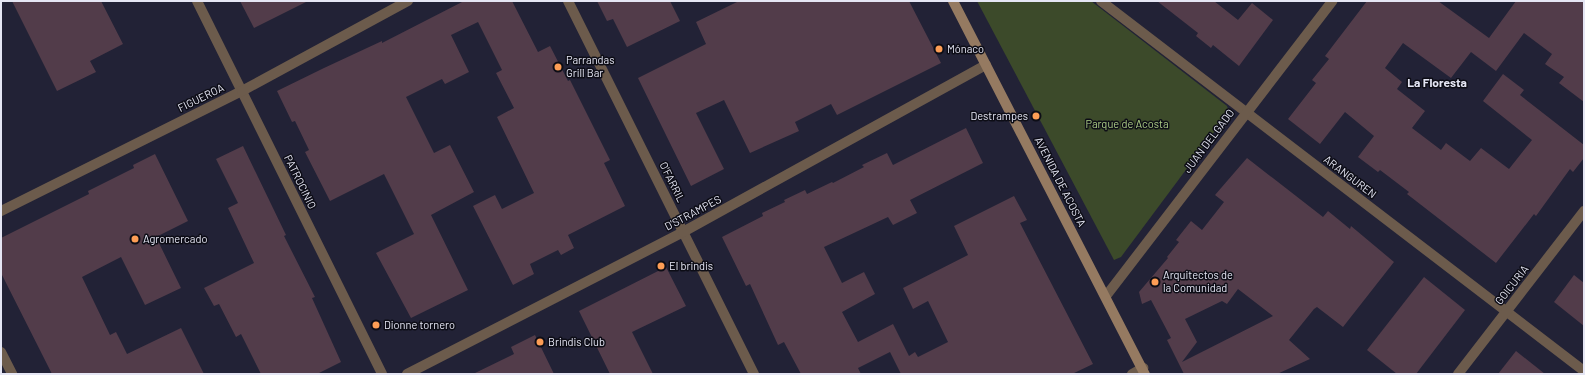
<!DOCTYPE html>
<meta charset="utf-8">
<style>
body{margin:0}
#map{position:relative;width:1585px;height:375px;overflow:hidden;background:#222236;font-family:Barlow,sans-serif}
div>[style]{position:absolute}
.green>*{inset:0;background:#3c4a2a}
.building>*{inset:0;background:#523c4a}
.minor>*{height:10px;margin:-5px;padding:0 5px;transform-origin:5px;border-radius:5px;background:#6c5b4c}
.tertiary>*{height:10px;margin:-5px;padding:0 5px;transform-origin:5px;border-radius:5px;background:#6c5b4c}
.secondary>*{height:10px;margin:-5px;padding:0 5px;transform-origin:5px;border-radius:5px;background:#957a61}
.dots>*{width:11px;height:11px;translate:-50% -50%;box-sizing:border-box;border:2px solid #0d0d16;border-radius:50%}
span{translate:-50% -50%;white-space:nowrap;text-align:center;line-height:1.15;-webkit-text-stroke:3px #0d0d16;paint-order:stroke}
.poi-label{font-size:11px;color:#e5e6f4}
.left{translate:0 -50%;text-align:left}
.right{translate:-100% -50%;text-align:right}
.street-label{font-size:11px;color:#e5e6f4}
.park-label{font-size:11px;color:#adce86}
.neighbourhood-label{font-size:12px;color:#e5e6f4;font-weight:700}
.frame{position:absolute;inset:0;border:2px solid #e5e6f4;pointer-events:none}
</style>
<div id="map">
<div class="green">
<i style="clip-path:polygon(977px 1px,1091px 1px,1227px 106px,1229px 112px,1121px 257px,1114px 260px)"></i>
</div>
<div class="building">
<i style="clip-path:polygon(12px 1px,101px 1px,123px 44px,90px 61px,96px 72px,57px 91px)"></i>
<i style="clip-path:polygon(240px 1px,308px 1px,254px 28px)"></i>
<i style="clip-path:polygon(464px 1px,512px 1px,538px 52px,550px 46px,568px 81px,570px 80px,610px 160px,604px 163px,625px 206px,568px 235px,574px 248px,561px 255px,558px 250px,530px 264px,534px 274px,513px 285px,473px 206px,495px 195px,502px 209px,534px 193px,497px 117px,514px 108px,496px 73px,502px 70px,478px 22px,451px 35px,469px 72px,445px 84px,442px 79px,406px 97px,434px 153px,450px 145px,474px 192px,431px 215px,468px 290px,411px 318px,376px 253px,414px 234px,384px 174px,330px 201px,305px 152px,309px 150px,295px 121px,292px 122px,277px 91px,324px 68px,382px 41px,382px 43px)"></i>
<i style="clip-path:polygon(597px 1px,670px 1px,680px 21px,627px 47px,613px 19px,607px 21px)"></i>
<i style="clip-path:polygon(739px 1px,909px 1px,941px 63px,837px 115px,831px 104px,795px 122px,799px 131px,750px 153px,724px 100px,696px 113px,724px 169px,691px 186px,638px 78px,706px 44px,696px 22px)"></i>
<i style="clip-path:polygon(1157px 1px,1214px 1px,1238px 20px,1252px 3px,1273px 20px,1239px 66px,1213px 45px,1211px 48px,1196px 36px,1198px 33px)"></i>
<i style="clip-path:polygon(1367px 1px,1438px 1px,1489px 38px,1516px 1px,1584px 1px,1584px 102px,1559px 83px,1564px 77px,1545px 64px,1552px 54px,1524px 33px,1496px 71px,1471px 52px,1451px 78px,1403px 43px,1385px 68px,1402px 82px,1397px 89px,1425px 111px,1412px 128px,1441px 150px,1446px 143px,1470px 161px,1481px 148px,1509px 169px,1532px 140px,1483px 101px,1503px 74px,1524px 90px,1520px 95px,1584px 145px,1584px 158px,1573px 172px,1570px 169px,1536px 216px,1534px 214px,1496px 263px,1407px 194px,1409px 192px,1380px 170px,1378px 172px,1358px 157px,1374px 136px,1345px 112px,1320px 144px,1288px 119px,1316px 83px,1312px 80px,1329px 59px,1325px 56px)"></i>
<i style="clip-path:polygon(966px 128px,983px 163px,910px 200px,917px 213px,893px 225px,888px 217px,824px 247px,842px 283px,864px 272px,875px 294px,842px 312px,858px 342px,893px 324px,909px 356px,915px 352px,918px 357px,948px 342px,928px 301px,913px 309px,903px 288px,968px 255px,954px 226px,1014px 196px,1027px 220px,1020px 223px,1093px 364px,1072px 374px,901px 374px,890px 352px,858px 368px,861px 374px,801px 374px,784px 342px,778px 345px,750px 284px,746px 286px,722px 237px,763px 216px,762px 213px,785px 202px,784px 200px,805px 190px,807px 194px,832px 182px,833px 183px,864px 167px,862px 165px,887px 153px,893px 165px)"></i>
<i style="clip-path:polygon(243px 146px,286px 235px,284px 236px,315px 297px,312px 298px,341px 362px,317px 374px,261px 374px,241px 334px,236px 337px,219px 304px,214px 306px,204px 288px,254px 263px,228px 208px,238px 203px,216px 159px)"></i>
<i style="clip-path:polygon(155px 154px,188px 221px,156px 237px,181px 288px,145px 305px,121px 257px,82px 277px,110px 335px,116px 332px,127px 354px,181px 328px,204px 374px,52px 374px,1px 273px,1px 238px,89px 194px,88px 191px,134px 168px,133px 165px)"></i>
<i style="clip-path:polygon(evenodd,1247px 158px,1323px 217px,1328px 211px,1350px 229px,1351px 226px,1394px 262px,1343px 327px,1317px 307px,1314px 309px,1289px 340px,1310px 359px,1277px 374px,1184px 374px,1167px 340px,1171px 338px,1151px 300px,1142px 304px,1139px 292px,1168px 258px,1167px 257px,1179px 242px,1176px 240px,1191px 221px,1202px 230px,1224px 202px,1215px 195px,1247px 158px,1238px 289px,1273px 316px,1182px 362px,1197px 342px,1185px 319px,1222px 301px,1227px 304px,1238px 289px)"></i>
<i style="clip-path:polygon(666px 267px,686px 306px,632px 332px,653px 374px,610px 374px,579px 311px)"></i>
<i style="clip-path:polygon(1574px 275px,1584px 283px,1584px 326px,1554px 302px)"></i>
<i style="clip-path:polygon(1424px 277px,1465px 310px,1416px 374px,1397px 374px,1367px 350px)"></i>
<i style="clip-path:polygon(535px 335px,554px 374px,473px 374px,514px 354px,511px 347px)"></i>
<i style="clip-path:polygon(1516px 351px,1545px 374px,1498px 374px)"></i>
</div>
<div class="minor">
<i style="left:197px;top:1px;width:416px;rotate:63.6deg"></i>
<i style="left:568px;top:1px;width:417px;rotate:63.5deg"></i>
<i style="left:1101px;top:1px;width:608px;rotate:37.45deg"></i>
<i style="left:1px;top:211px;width:269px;rotate:-26.5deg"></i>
<i style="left:242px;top:91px;width:189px;rotate:-28.5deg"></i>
<i style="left:1106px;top:296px;width:372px;rotate:-52.5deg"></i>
<i style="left:1px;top:352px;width:25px;rotate:63deg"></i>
<i style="left:407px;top:374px;width:310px;rotate:-27.2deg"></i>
<i style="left:683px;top:232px;width:346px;rotate:-28.9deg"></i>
<i style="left:1458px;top:374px;width:206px;rotate:-52.3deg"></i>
</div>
<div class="tertiary">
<i style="left:1132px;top:374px;width:13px;rotate:-29deg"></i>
</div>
<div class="secondary">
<i style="left:953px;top:1px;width:420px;rotate:62.8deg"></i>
</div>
<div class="dots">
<i style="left:939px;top:49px;background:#fd9d55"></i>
<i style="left:558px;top:67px;background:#fd9d55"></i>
<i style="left:1036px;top:116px;background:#fd9d55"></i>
<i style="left:135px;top:239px;background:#fd9d55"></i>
<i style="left:661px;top:266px;background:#fd9d55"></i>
<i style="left:1155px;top:282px;background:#fd9d55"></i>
<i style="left:376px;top:325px;background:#fd9d55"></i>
<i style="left:540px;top:342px;background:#fd9d55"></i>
</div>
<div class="poi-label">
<span class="left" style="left:947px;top:49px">Mónaco</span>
<span class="left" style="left:566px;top:67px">Parrandas<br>Grill Bar</span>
<span class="right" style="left:1028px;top:116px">Destrampes</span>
<span class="left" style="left:143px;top:239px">Agromercado</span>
<span class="left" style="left:669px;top:266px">El brindis</span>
<span class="left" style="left:1163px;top:282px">Arquitectos de<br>la Comunidad</span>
<span class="left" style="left:384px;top:325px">Dionne tornero</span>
<span class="left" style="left:548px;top:342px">Brindis Club</span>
</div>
<div class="street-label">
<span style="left:201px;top:98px;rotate:-26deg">FIGUEROA</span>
<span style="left:1209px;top:141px;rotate:-53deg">JUAN DELGADO</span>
<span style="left:1350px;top:177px;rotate:37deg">ARANGUREN</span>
<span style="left:300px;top:182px;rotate:64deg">PATROCINIO</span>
<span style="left:672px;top:182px;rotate:64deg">O'FARRIL</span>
<span style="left:1060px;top:182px;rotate:63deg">AVENIDA DE ACOSTA</span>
<span style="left:693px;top:213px;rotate:-28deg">D'STRAMPES</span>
<span style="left:1512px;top:285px;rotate:-52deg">GOICURIA</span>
</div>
<div class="park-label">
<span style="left:1127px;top:124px">Parque de Acosta</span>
</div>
<div class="neighbourhood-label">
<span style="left:1437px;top:83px">La Floresta</span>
</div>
<div class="frame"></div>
</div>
